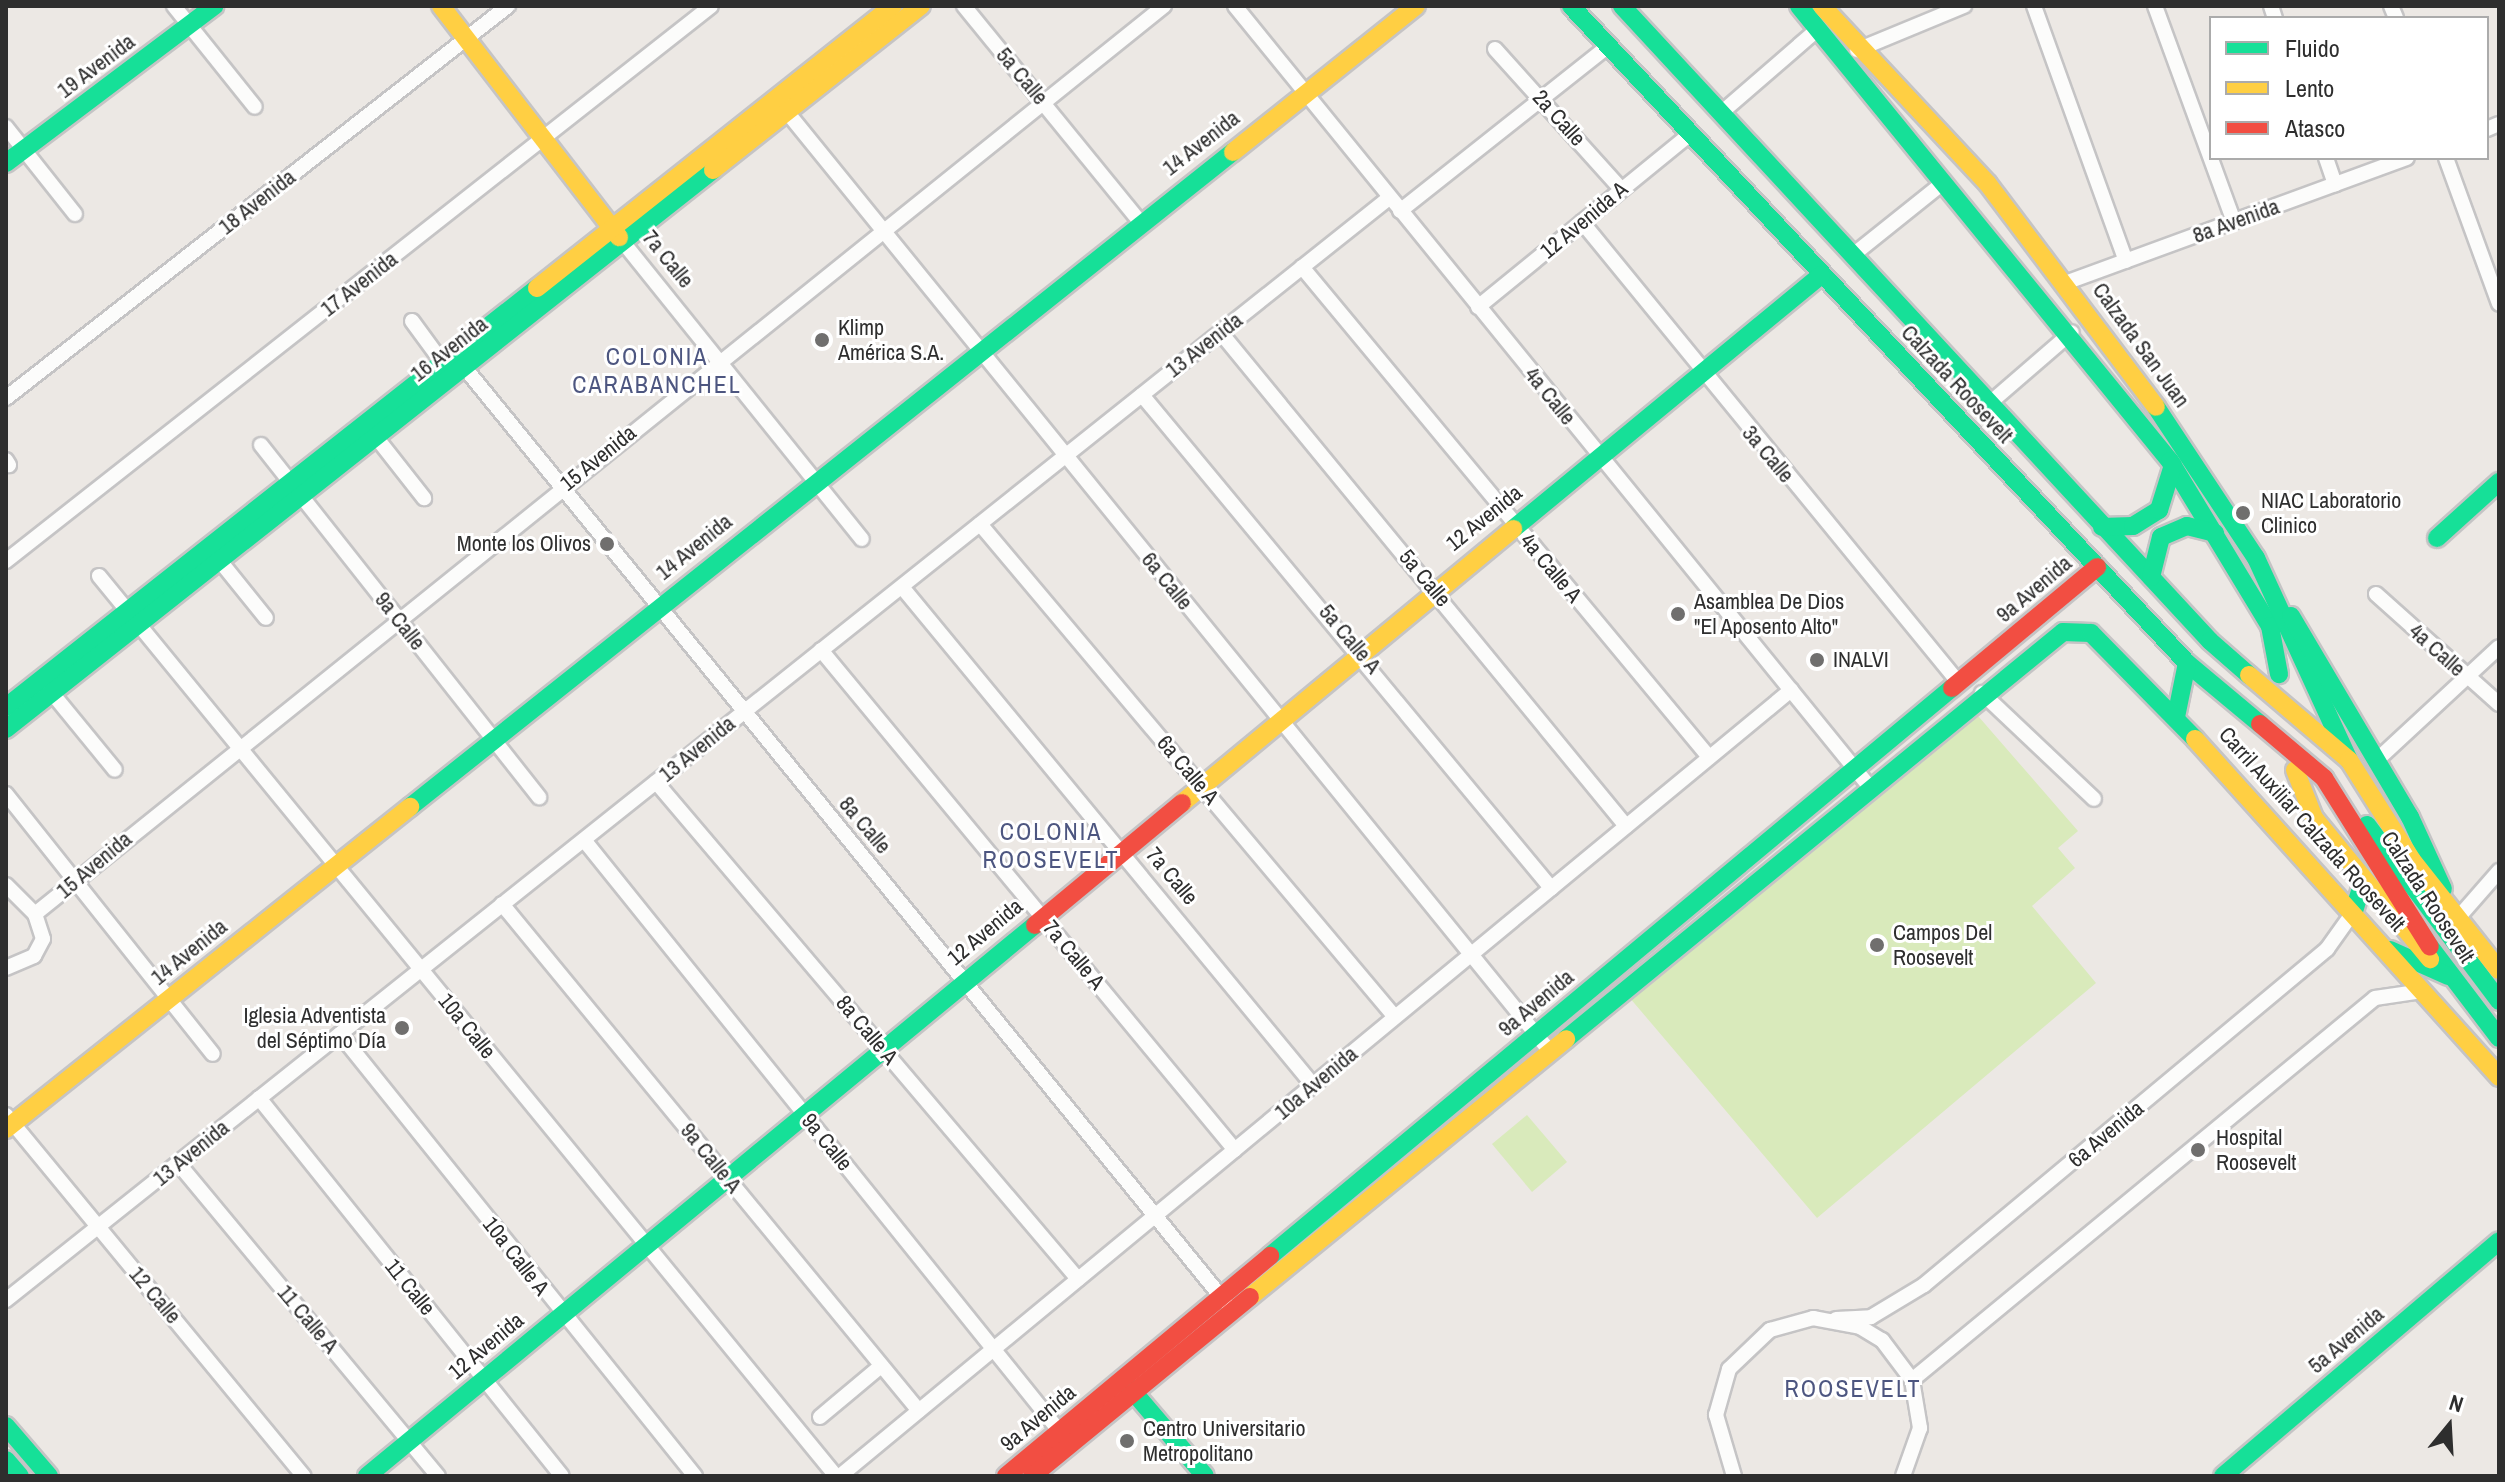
<!DOCTYPE html>
<meta charset="utf-8">
<style>
body{margin:0}
#map{position:relative;width:2505px;height:1482px;overflow:hidden;background:#ece8e4;font-family:"Archivo Narrow",sans-serif}
div>[style]{position:absolute}
.pitch>*{inset:0;background:#d9eabb}
.roads{filter:drop-shadow(2px 0 #c5c4c5) drop-shadow(-2px 0 #c5c4c5) drop-shadow(0 2px #c5c4c5) drop-shadow(0 -2px #c5c4c5)}
.street>*{height:14px;margin:-7px;padding:0 7px;transform-origin:7px;border-radius:7px;background:#fcfcfb}
.fast>*{height:18px;margin:-9px;padding:0 9px;transform-origin:9px;border-radius:9px;background:#16e098}
.slow>*{height:18px;margin:-9px;padding:0 9px;transform-origin:9px;border-radius:9px;background:#ffcf43}
.jam>*{height:18px;margin:-9px;padding:0 9px;transform-origin:9px;border-radius:9px;background:#f24e42}
.dots>*{width:22px;height:22px;translate:-50% -50%;box-sizing:border-box;border:4px solid #fff;border-radius:50%}
span{translate:-50% -50%;white-space:nowrap;text-align:center;line-height:1.15;-webkit-text-stroke:6px #fff;paint-order:stroke}
.street-label{font-size:22px;color:#2e2e2e}
.poi-label{font-size:22px;color:#2e2e2e}
.left{translate:0 -50%;text-align:left}
.right{translate:-100% -50%;text-align:right}
.neighbourhood-label{font-size:24px;color:#4d5680;letter-spacing:2px}
.frame{position:absolute;inset:0;border:8px solid #2e2e2e;pointer-events:none}
.legend{position:absolute;left:2209px;top:16px;width:280px;height:144px;box-sizing:border-box;background:#fff;border:2px solid #ababab;margin:0;padding:10px 14px;list-style:none;font-size:24px;color:#2e2e2e}
.legend li{display:flex;align-items:center;gap:16px;height:40px}
.legend b{width:40px;border:2px solid #ababab}
.north{position:absolute;left:2409px;top:1386px;width:80px;height:80px;-webkit-text-stroke:6px #fff;paint-order:stroke;rotate:18deg;font-size:22px;font-weight:700;line-height:32px;text-align:center;color:#2e2e2e}
.north::after{content:'';display:block;margin:auto;width:28px;height:36px;background:#2e2e2e;clip-path:polygon(50% 0,100% 100%,50% 72%,0 100%)}
</style>
<div id="map">
<div class="pitch">
<i style="clip-path:polygon(1972px 709px,2078px 831px,2058px 848px,2075px 868px,2032px 906px,2096px 983px,1817px 1218px,1629px 997px)"></i>
<i style="clip-path:polygon(1527px 1115px,1567px 1162px,1532px 1192px,1492px 1144px)"></i>
</div>
<div class="roads">
<div class="street">
<i style="left:174px;top:6px;width:129px;rotate:51.3deg"></i>
<i style="left:964px;top:6px;width:279px;rotate:50.8deg"></i>
<i style="left:1235px;top:6px;width:1004px;rotate:50.9deg"></i>
<i style="left:2034px;top:6px;width:271px;rotate:70.2deg"></i>
<i style="left:2155px;top:6px;width:230px;rotate:69.9deg"></i>
<i style="left:2271px;top:6px;width:13px;rotate:72deg"></i>
<i style="left:2391px;top:6px;width:13px;rotate:67deg"></i>
<i style="left:1495px;top:49px;width:188px;rotate:48deg"></i>
<i style="left:1857px;top:50px;width:116px;rotate:-22.4deg"></i>
<i style="left:787px;top:112px;width:1207px;rotate:50.92deg"></i>
<i style="left:1721px;top:113px;width:128px;rotate:-40.9deg"></i>
<i style="left:6px;top:127px;width:111px;rotate:51.6deg"></i>
<i style="left:2487px;top:129px;width:13px;rotate:-23deg"></i>
<i style="left:2326px;top:158px;width:28px;rotate:71deg"></i>
<i style="left:2446px;top:158px;width:155px;rotate:70deg"></i>
<i style="left:1400px;top:211px;width:265px;rotate:-38.4deg"></i>
<i style="left:1582px;top:222px;width:596px;rotate:50.72deg"></i>
<i style="left:623px;top:242px;width:381px;rotate:51.2deg"></i>
<i style="left:1853px;top:255px;width:117px;rotate:-38.7deg"></i>
<i style="left:1302px;top:267px;width:637px;rotate:50.29deg"></i>
<i style="left:2065px;top:283px;width:364px;rotate:-20.1deg"></i>
<i style="left:1478px;top:307px;width:274px;rotate:-39.2deg"></i>
<i style="left:412px;top:321px;width:51px;rotate:53.8deg"></i>
<i style="left:1221px;top:333px;width:638px;rotate:50.6deg"></i>
<i style="left:465px;top:368px;width:1207px;rotate:50.85deg"></i>
<i style="left:1142px;top:395px;width:641px;rotate:50.32deg"></i>
<i style="left:6px;top:398px;width:637px;rotate:-37.99deg"></i>
<i style="left:1990px;top:403px;width:108px;rotate:-40.9deg"></i>
<i style="left:376px;top:437px;width:78px;rotate:51.8deg"></i>
<i style="left:261px;top:445px;width:449px;rotate:51.7deg"></i>
<i style="left:6px;top:460px;width:6px;rotate:59deg"></i>
<i style="left:980px;top:524px;width:644px;rotate:49.91deg"></i>
<i style="left:6px;top:561px;width:897px;rotate:-38.21deg"></i>
<i style="left:220px;top:561px;width:73px;rotate:51.1deg"></i>
<i style="left:99px;top:576px;width:1163px;rotate:50.69deg"></i>
<i style="left:902px;top:587px;width:646px;rotate:50.47deg"></i>
<i style="left:2376px;top:594px;width:165px;rotate:41.8deg"></i>
<i style="left:821px;top:650px;width:649px;rotate:50.38deg"></i>
<i style="left:52px;top:693px;width:99px;rotate:50.7deg"></i>
<i style="left:1982px;top:693px;width:154px;rotate:43.4deg"></i>
<i style="left:2377px;top:760px;width:166px;rotate:-42.8deg"></i>
<i style="left:656px;top:782px;width:652px;rotate:49.67deg"></i>
<i style="left:6px;top:794px;width:332px;rotate:51.5deg"></i>
<i style="left:584px;top:840px;width:767px;rotate:51.19deg"></i>
<i style="left:6px;top:885px;width:41px;rotate:45deg"></i>
<i style="left:35px;top:914px;width:26px;rotate:72deg"></i>
<i style="left:43px;top:939px;width:19px;rotate:118deg"></i>
<i style="left:34px;top:956px;width:30px;rotate:157deg"></i>
<i style="left:502px;top:904px;width:656px;rotate:50.56deg"></i>
<i style="left:35px;top:914px;width:1449px;rotate:-38.81deg"></i>
<i style="left:2457px;top:919px;width:64px;rotate:-48.8deg"></i>
<i style="left:340px;top:1034px;width:567px;rotate:51.23deg"></i>
<i style="left:259px;top:1098px;width:484px;rotate:51.3deg"></i>
<i style="left:6px;top:1115px;width:468px;rotate:50.5deg"></i>
<i style="left:178px;top:1163px;width:407px;rotate:50.3deg"></i>
<i style="left:6px;top:1300px;width:1768px;rotate:-38.55deg"></i>
<i style="left:1836px;top:1319px;width:35px;rotate:-3deg"></i>
<i style="left:1871px;top:1317px;width:62px;rotate:-31.1deg"></i>
<i style="left:1924px;top:1285px;width:525px;rotate:-39.82deg"></i>
<i style="left:2327px;top:949px;width:47px;rotate:-54.6deg"></i>
<i style="left:1912px;top:1380px;width:600px;rotate:-39.52deg"></i>
<i style="left:2375px;top:998px;width:49px;rotate:-8.3deg"></i>
<i style="left:820px;top:1417px;width:80px;rotate:-39.9deg"></i>
<i style="left:840px;top:1476px;width:1234px;rotate:-39.57deg"></i>
<i style="left:1734px;top:1476px;width:64px;rotate:-106.4deg"></i>
<i style="left:1716px;top:1415px;width:48px;rotate:-74.2deg"></i>
<i style="left:1729px;top:1369px;width:57px;rotate:-43.6deg"></i>
<i style="left:1770px;top:1330px;width:45px;rotate:-15.6deg"></i>
<i style="left:1813px;top:1318px;width:48px;rotate:10.8deg"></i>
<i style="left:1860px;top:1327px;width:26px;rotate:31deg"></i>
<i style="left:1882px;top:1340px;width:50px;rotate:53.1deg"></i>
<i style="left:1912px;top:1380px;width:49px;rotate:80.5deg"></i>
<i style="left:1920px;top:1428px;width:51px;rotate:109.5deg"></i>
</div>
<div class="fast">
<i style="left:1571px;top:6px;width:901px;rotate:46.84deg"></i>
<i style="left:2187px;top:663px;width:95px;rotate:39.9deg"></i>
<i style="left:1622px;top:6px;width:865px;rotate:47.2deg"></i>
<i style="left:2210px;top:641px;width:52px;rotate:41.1deg"></i>
<i style="left:1799px;top:6px;width:587px;rotate:50.81deg"></i>
<i style="left:2170px;top:461px;width:193px;rotate:58.8deg"></i>
<i style="left:2270px;top:626px;width:49px;rotate:79.4deg"></i>
<i style="left:6px;top:163px;width:261px;rotate:-37deg"></i>
<i style="left:2156px;top:407px;width:181px;rotate:56.5deg"></i>
<i style="left:2256px;top:558px;width:222px;rotate:65.3deg"></i>
<i style="left:2102px;top:527px;width:31px;rotate:-2deg"></i>
<i style="left:2133px;top:526px;width:31px;rotate:-32deg"></i>
<i style="left:2159px;top:510px;width:47px;rotate:-72.7deg"></i>
<i style="left:1513px;top:529px;width:399px;rotate:-39.5deg"></i>
<i style="left:2437px;top:538px;width:84px;rotate:-42.1deg"></i>
<i style="left:2151px;top:577px;width:41px;rotate:-76deg"></i>
<i style="left:2161px;top:537px;width:28px;rotate:-23deg"></i>
<i style="left:2187px;top:526px;width:29px;rotate:14deg"></i>
<i style="left:2291px;top:616px;width:234px;rotate:59.4deg"></i>
<i style="left:2410px;top:817px;width:79px;rotate:65.4deg"></i>
<i style="left:6px;top:707px;width:676px;rotate:-38.28deg"></i>
<i style="left:2176px;top:717px;width:55px;rotate:-78.5deg"></i>
<i style="left:6px;top:729px;width:901px;rotate:-38.33deg"></i>
<i style="left:410px;top:807px;width:1052px;rotate:-38.52deg"></i>
<i style="left:2367px;top:825px;width:220px;rotate:53.1deg"></i>
<i style="left:2354px;top:911px;width:31px;rotate:-73deg"></i>
<i style="left:2430px;top:947px;width:114px;rotate:52.8deg"></i>
<i style="left:2390px;top:950px;width:64px;rotate:24.1deg"></i>
<i style="left:1566px;top:1039px;width:642px;rotate:-39.31deg"></i>
<i style="left:2063px;top:632px;width:28px;rotate:2deg"></i>
<i style="left:2091px;top:633px;width:148px;rotate:45.5deg"></i>
<i style="left:1270px;top:1256px;width:888px;rotate:-39.79deg"></i>
<i style="left:1125px;top:1382px;width:123px;rotate:49.6deg"></i>
<i style="left:6px;top:1426px;width:66px;rotate:49.3deg"></i>
<i style="left:6px;top:1460px;width:21px;rotate:49deg"></i>
<i style="left:367px;top:1476px;width:866px;rotate:-39.52deg"></i>
<i style="left:2223px;top:1476px;width:362px;rotate:-40.4deg"></i>
</div>
<div class="slow">
<i style="left:441px;top:6px;width:292px;rotate:52.4deg"></i>
<i style="left:1822px;top:6px;width:243px;rotate:47deg"></i>
<i style="left:1988px;top:184px;width:279px;rotate:53deg"></i>
<i style="left:1233px;top:152px;width:234px;rotate:-38.6deg"></i>
<i style="left:713px;top:170px;width:265px;rotate:-38.3deg"></i>
<i style="left:537px;top:288px;width:454px;rotate:-38.4deg"></i>
<i style="left:2249px;top:675px;width:131px;rotate:40.4deg"></i>
<i style="left:2349px;top:760px;width:118px;rotate:57.8deg"></i>
<i style="left:2412px;top:860px;width:140px;rotate:51.7deg"></i>
<i style="left:2195px;top:739px;width:455px;rotate:48deg"></i>
<i style="left:2295px;top:770px;width:52px;rotate:68.4deg"></i>
<i style="left:2314px;top:818px;width:183px;rotate:50.6deg"></i>
<i style="left:1182px;top:803px;width:430px;rotate:-39.6deg"></i>
<i style="left:6px;top:1129px;width:517px;rotate:-38.56deg"></i>
<i style="left:1250px;top:1297px;width:408px;rotate:-39.2deg"></i>
</div>
<div class="jam">
<i style="left:1952px;top:688px;width:189px;rotate:-39.8deg"></i>
<i style="left:2260px;top:724px;width:84px;rotate:40.2deg"></i>
<i style="left:2324px;top:778px;width:199px;rotate:57.9deg"></i>
<i style="left:1035px;top:925px;width:191px;rotate:-39.7deg"></i>
<i style="left:1006px;top:1476px;width:344px;rotate:-39.8deg"></i>
<i style="left:1032px;top:1476px;width:282px;rotate:-39.4deg"></i>
</div>
</div>
<div class="dots">
<i style="left:822px;top:340px;background:#706f6e"></i>
<i style="left:2243px;top:513px;background:#706f6e"></i>
<i style="left:607px;top:544px;background:#706f6e"></i>
<i style="left:1678px;top:614px;background:#706f6e"></i>
<i style="left:1817px;top:660px;background:#706f6e"></i>
<i style="left:1877px;top:945px;background:#706f6e"></i>
<i style="left:402px;top:1028px;background:#706f6e"></i>
<i style="left:2198px;top:1150px;background:#706f6e"></i>
<i style="left:1127px;top:1441px;background:#706f6e"></i>
</div>
<div class="street-label">
<span style="left:96px;top:66px;rotate:-37deg">19 Avenida</span>
<span style="left:1022px;top:76px;rotate:50deg">5a Calle</span>
<span style="left:1559px;top:118px;rotate:48deg">2a Calle</span>
<span style="left:1201px;top:143px;rotate:-38deg">14 Avenida</span>
<span style="left:257px;top:202px;rotate:-38deg">18 Avenida</span>
<span style="left:1584px;top:220px;rotate:-40deg">12 Avenida A</span>
<span style="left:2236px;top:221px;rotate:-20deg">8a Avenida</span>
<span style="left:668px;top:259px;rotate:51deg">7a Calle</span>
<span style="left:359px;top:284px;rotate:-38deg">17 Avenida</span>
<span style="left:1204px;top:345px;rotate:-38deg">13 Avenida</span>
<span style="left:2141px;top:345px;rotate:54deg">Calzada San Juan</span>
<span style="left:449px;top:349px;rotate:-38deg">16 Avenida</span>
<span style="left:1957px;top:384px;rotate:47deg">Calzada Roosevelt</span>
<span style="left:1550px;top:396px;rotate:51deg">4a Calle</span>
<span style="left:1768px;top:454px;rotate:50deg">3a Calle</span>
<span style="left:598px;top:458px;rotate:-39deg">15 Avenida</span>
<span style="left:1484px;top:518px;rotate:-39deg">12 Avenida</span>
<span style="left:694px;top:547px;rotate:-39deg">14 Avenida</span>
<span style="left:1551px;top:568px;rotate:50deg">4a Calle A</span>
<span style="left:1425px;top:578px;rotate:50deg">5a Calle</span>
<span style="left:1167px;top:581px;rotate:51deg">6a Calle</span>
<span style="left:2034px;top:589px;rotate:-40deg">9a Avenida</span>
<span style="left:400px;top:621px;rotate:52deg">9a Calle</span>
<span style="left:1350px;top:639px;rotate:50deg">5a Calle A</span>
<span style="left:2437px;top:650px;rotate:42deg">4a Calle</span>
<span style="left:697px;top:749px;rotate:-39deg">13 Avenida</span>
<span style="left:1188px;top:770px;rotate:50deg">6a Calle A</span>
<span style="left:865px;top:825px;rotate:50deg">8a Calle</span>
<span style="left:2312px;top:829px;rotate:48deg">Carril Auxiliar Calzada Roosevelt</span>
<span style="left:94px;top:865px;rotate:-40deg">15 Avenida</span>
<span style="left:1172px;top:876px;rotate:50deg">7a Calle</span>
<span style="left:2428px;top:897px;rotate:57deg">Calzada Roosevelt</span>
<span style="left:985px;top:932px;rotate:-40deg">12 Avenida</span>
<span style="left:189px;top:952px;rotate:-39deg">14 Avenida</span>
<span style="left:1074px;top:955px;rotate:50deg">7a Calle A</span>
<span style="left:1536px;top:1003px;rotate:-40deg">9a Avenida</span>
<span style="left:467px;top:1026px;rotate:51deg">10a Calle</span>
<span style="left:867px;top:1030px;rotate:50deg">8a Calle A</span>
<span style="left:1316px;top:1083px;rotate:-40deg">10a Avenida</span>
<span style="left:2106px;top:1134px;rotate:-40deg">6a Avenida</span>
<span style="left:827px;top:1142px;rotate:51deg">9a Calle</span>
<span style="left:191px;top:1153px;rotate:-39deg">13 Avenida</span>
<span style="left:711px;top:1158px;rotate:51deg">9a Calle A</span>
<span style="left:516px;top:1256px;rotate:52deg">10a Calle A</span>
<span style="left:410px;top:1287px;rotate:51deg">11 Calle</span>
<span style="left:155px;top:1295px;rotate:50deg">12 Calle</span>
<span style="left:308px;top:1319px;rotate:50deg">11 Calle A</span>
<span style="left:2346px;top:1340px;rotate:-40deg">5a Avenida</span>
<span style="left:486px;top:1346px;rotate:-40deg">12 Avenida</span>
<span style="left:1038px;top:1418px;rotate:-40deg">9a Avenida</span>
</div>
<div class="poi-label">
<span class="left" style="left:838px;top:340px">Klimp<br>América S.A.</span>
<span class="left" style="left:2261px;top:513px">NIAC Laboratorio<br>Clinico</span>
<span class="right" style="left:591px;top:544px">Monte los Olivos</span>
<span class="left" style="left:1694px;top:614px">Asamblea De Dios<br>"El Aposento Alto"</span>
<span class="left" style="left:1833px;top:660px">INALVI</span>
<span class="left" style="left:1893px;top:945px">Campos Del<br>Roosevelt</span>
<span class="right" style="left:386px;top:1028px">Iglesia Adventista<br>del Séptimo Día</span>
<span class="left" style="left:2216px;top:1150px">Hospital<br>Roosevelt</span>
<span class="left" style="left:1143px;top:1441px">Centro Universitario<br>Metropolitano</span>
</div>
<div class="neighbourhood-label">
<span style="left:657px;top:371px">COLONIA<br>CARABANCHEL</span>
<span style="left:1051px;top:846px">COLONIA<br>ROOSEVELT</span>
<span style="left:1853px;top:1389px">ROOSEVELT</span>
</div>
<div class="frame"></div>
<ul class="legend">
<li><b style="height:10px;background:#16e098"></b>Fluido</li>
<li><b style="height:10px;background:#ffcf43"></b>Lento</li>
<li><b style="height:10px;background:#f24e42"></b>Atasco</li>
</ul>
<div class="north">N</div>
</div>
